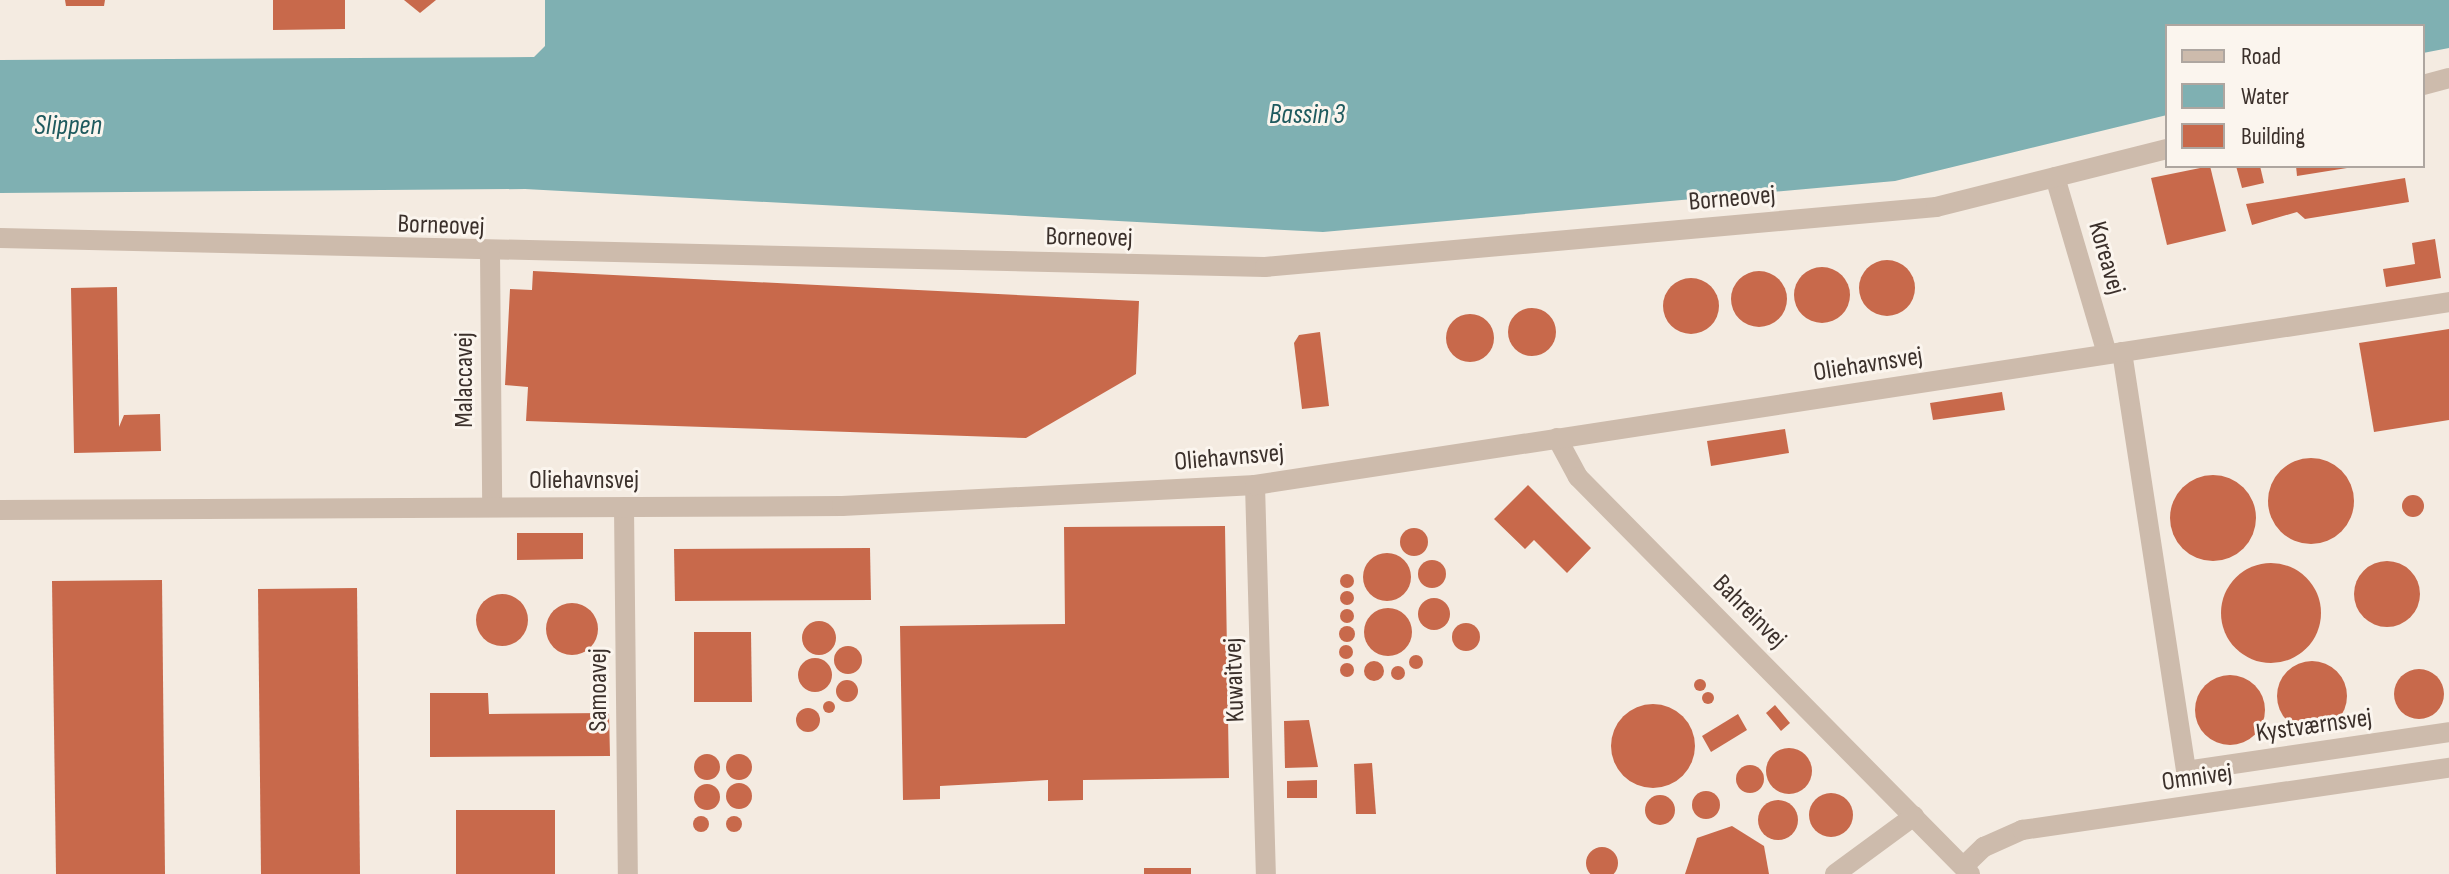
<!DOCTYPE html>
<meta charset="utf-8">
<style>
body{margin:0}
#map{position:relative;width:2449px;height:874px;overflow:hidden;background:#f4ebe1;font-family:"Sofia Sans Condensed",sans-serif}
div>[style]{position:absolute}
.water>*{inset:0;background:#7fb0b2}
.building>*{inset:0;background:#c8694b}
.round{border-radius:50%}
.minor>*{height:20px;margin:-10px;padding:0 10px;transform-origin:10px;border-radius:10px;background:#cdbbac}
span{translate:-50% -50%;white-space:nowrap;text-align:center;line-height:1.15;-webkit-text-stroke:6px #fbf5ee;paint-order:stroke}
.street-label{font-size:26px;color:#3b302b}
.water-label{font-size:28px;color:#1f5a5e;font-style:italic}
.legend{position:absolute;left:2165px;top:24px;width:260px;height:144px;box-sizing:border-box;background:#fbf5ee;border:2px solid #aea6a0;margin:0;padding:10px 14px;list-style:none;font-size:24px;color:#3b302b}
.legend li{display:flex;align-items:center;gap:16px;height:40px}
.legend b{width:40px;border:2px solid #aea6a0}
</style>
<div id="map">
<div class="water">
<i style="clip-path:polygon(545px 0,2449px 0,2449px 48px,2423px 53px,2423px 26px,2167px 26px,2167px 115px,1895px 181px,1323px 232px,525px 189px,0 193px,0 60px,534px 57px,545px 46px)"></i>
</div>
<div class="building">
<i style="clip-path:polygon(65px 0,105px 0,104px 6px,66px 6px)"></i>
<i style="clip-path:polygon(273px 0,345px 0,345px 29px,273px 30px)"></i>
<i style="clip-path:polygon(404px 0,436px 0,420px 13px)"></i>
<i style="clip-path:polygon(2210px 166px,2226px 231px,2167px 245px,2151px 178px)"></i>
<i style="clip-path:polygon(2236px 166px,2260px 166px,2264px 183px,2242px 188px)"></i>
<i style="clip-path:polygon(2296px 166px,2347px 166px,2347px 168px,2297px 176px)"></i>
<i style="clip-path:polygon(2405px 178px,2409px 202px,2305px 219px,2297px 212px,2252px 225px,2246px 204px)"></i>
<i style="clip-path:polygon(2435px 239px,2441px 278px,2386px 287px,2383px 269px,2403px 266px,2402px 255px,2403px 266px,2415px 264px,2412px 243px)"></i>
<i class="round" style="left:1859px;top:260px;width:56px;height:56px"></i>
<i class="round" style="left:1794px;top:267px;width:56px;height:56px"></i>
<i class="round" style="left:1731px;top:271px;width:56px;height:56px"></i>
<i style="clip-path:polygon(533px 271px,1139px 301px,1136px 374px,1026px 438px,526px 421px,528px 387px,505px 385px,510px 289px,532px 290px)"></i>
<i class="round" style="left:1663px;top:278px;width:56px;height:56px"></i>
<i style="clip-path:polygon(117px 287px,119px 427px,124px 415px,160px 414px,161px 451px,74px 453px,71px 288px)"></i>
<i class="round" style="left:1508px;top:308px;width:48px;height:48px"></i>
<i class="round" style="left:1446px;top:314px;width:48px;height:48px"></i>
<i style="clip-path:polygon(2449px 329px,2449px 420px,2374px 432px,2359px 343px)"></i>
<i style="clip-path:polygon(1320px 332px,1329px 406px,1302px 409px,1294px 343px,1299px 335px)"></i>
<i style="clip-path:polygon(2002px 392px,2005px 410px,1933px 420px,1930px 403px)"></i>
<i style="clip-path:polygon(1785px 429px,1789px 453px,1711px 466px,1707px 441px)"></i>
<i class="round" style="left:2268px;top:458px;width:86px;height:86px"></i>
<i class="round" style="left:2170px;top:475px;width:86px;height:86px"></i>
<i style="clip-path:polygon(1528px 485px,1591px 548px,1567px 573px,1534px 540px,1525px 549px,1494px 519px)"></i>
<i class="round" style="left:2402px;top:495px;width:22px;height:22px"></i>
<i style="clip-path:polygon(1225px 526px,1229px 778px,1083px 780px,1083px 800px,1048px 801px,1048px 780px,940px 786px,940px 799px,903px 800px,900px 626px,1065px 624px,1064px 527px)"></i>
<i class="round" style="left:1400px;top:528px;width:28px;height:28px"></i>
<i style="clip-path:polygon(517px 533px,583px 533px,583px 559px,517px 560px)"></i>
<i style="clip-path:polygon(870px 548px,871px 600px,675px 601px,674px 549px)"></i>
<i class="round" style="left:1363px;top:553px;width:48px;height:48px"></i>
<i class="round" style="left:1418px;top:560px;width:28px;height:28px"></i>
<i class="round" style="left:2354px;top:561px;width:66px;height:66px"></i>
<i class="round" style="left:2221px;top:563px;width:100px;height:100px"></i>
<i class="round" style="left:1340px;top:574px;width:14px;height:14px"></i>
<i style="clip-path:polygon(162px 580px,165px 874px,56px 874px,52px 581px)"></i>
<i style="clip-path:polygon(357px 588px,360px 874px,261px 874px,258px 589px)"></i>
<i class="round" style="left:1340px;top:591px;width:14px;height:14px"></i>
<i class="round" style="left:476px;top:594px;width:52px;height:52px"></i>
<i class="round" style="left:1418px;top:598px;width:32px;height:32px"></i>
<i class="round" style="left:546px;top:603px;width:52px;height:52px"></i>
<i class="round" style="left:1364px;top:608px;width:48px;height:48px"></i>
<i class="round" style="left:1340px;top:609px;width:14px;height:14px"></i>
<i class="round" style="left:802px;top:621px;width:34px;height:34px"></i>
<i class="round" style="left:1452px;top:623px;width:28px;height:28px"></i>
<i class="round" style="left:1339px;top:626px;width:16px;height:16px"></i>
<i style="clip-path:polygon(694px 632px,751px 632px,752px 702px,694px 702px)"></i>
<i class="round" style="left:1339px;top:645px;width:14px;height:14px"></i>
<i class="round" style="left:834px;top:646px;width:28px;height:28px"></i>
<i class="round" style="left:1409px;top:655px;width:14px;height:14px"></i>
<i class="round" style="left:798px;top:658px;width:34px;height:34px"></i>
<i class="round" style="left:2277px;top:661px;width:70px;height:70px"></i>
<i class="round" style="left:1364px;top:661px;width:20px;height:20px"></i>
<i class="round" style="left:1340px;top:663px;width:14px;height:14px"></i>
<i class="round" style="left:1391px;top:666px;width:14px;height:14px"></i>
<i class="round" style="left:2394px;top:669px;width:50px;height:50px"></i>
<i class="round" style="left:2195px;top:675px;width:70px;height:70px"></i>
<i class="round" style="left:1694px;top:679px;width:12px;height:12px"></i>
<i class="round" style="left:836px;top:680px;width:22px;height:22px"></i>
<i class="round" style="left:1702px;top:692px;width:12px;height:12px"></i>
<i style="clip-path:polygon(430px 693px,488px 693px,489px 714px,609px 713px,610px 756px,430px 757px)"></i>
<i class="round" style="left:823px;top:701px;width:12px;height:12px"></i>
<i class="round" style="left:1611px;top:704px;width:84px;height:84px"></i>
<i style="clip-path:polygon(1775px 705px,1790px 723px,1781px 731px,1766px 713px)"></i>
<i class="round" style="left:796px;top:708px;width:24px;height:24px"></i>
<i style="clip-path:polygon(1738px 714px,1747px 730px,1711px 752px,1702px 736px)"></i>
<i style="clip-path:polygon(1309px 720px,1318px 767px,1285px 768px,1284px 721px)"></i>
<i class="round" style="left:1766px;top:748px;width:46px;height:46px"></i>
<i class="round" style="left:726px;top:754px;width:26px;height:26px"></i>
<i class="round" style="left:694px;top:754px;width:26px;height:26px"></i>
<i style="clip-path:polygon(1372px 763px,1376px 814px,1356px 814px,1354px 764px)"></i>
<i class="round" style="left:1736px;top:765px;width:28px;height:28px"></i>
<i style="clip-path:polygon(1317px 780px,1317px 798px,1287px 798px,1287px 781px)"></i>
<i class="round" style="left:726px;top:783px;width:26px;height:26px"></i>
<i class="round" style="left:694px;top:784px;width:26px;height:26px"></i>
<i class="round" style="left:1692px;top:791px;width:28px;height:28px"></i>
<i class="round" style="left:1809px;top:793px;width:44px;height:44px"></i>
<i class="round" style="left:1645px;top:795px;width:30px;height:30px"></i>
<i class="round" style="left:1758px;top:800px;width:40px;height:40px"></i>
<i style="clip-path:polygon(456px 810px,555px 810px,555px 874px,456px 874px)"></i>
<i class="round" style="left:693px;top:816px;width:16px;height:16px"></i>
<i class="round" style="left:726px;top:816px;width:16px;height:16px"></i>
<i style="clip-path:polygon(1732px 826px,1764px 846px,1769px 874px,1685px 874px,1697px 838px)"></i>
<i class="round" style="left:1586px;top:847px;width:32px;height:32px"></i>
<i style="clip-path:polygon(1144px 868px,1191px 868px,1191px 874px,1144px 874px)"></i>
</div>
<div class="minor">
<i style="left:2423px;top:85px;width:27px;rotate:-15deg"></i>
<i style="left:2055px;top:177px;width:184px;rotate:73.6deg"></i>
<i style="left:0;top:238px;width:1265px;rotate:1.31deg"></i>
<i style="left:1265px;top:267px;width:674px;rotate:-5.11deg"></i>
<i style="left:1936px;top:207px;width:238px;rotate:-14.1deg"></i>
<i style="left:490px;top:253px;width:254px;rotate:89.5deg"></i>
<i style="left:2122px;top:352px;width:424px;rotate:81.3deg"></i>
<i style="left:2186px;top:771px;width:266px;rotate:-8.4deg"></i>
<i style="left:1557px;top:438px;width:44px;rotate:61.7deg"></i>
<i style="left:1578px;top:477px;width:558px;rotate:45.36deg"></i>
<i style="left:1255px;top:485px;width:389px;rotate:88.4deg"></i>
<i style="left:624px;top:507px;width:367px;rotate:89.4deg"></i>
<i style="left:0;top:510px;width:842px;rotate:-0.27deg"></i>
<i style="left:842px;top:506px;width:414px;rotate:-2.9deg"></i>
<i style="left:1255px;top:485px;width:1208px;rotate:-8.71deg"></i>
<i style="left:1964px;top:866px;width:28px;rotate:-44deg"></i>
<i style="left:1984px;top:847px;width:42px;rotate:-24.1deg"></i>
<i style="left:2022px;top:830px;width:431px;rotate:-8.3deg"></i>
<i style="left:1835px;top:874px;width:98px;rotate:-36.3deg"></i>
</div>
<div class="street-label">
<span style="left:1732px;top:199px;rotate:-5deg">Borneovej</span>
<span style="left:441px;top:226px;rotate:2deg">Borneovej</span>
<span style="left:1089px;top:238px;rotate:1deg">Borneovej</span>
<span style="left:2106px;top:258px;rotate:74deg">Koreavej</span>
<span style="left:1868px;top:365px;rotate:-9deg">Oliehavnsvej</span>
<span style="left:465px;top:380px;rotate:-90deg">Malaccavej</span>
<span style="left:1229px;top:458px;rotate:-5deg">Oliehavnsvej</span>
<span style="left:584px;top:481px">Oliehavnsvej</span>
<span style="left:1749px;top:612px;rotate:45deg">Bahreinvej</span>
<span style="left:1235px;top:680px;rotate:-92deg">Kuwaitvej</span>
<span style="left:599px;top:690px;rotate:-90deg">Samoavej</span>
<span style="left:2314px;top:726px;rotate:-8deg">Kystværnsvej</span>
<span style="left:2197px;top:778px;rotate:-8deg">Omnivej</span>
</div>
<div class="water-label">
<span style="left:1307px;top:115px">Bassin 3</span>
<span style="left:68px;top:126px">Slippen</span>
</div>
<ul class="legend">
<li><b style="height:10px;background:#cdbbac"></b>Road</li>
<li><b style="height:22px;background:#7fb0b2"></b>Water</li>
<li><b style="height:22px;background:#c8694b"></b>Building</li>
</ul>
</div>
